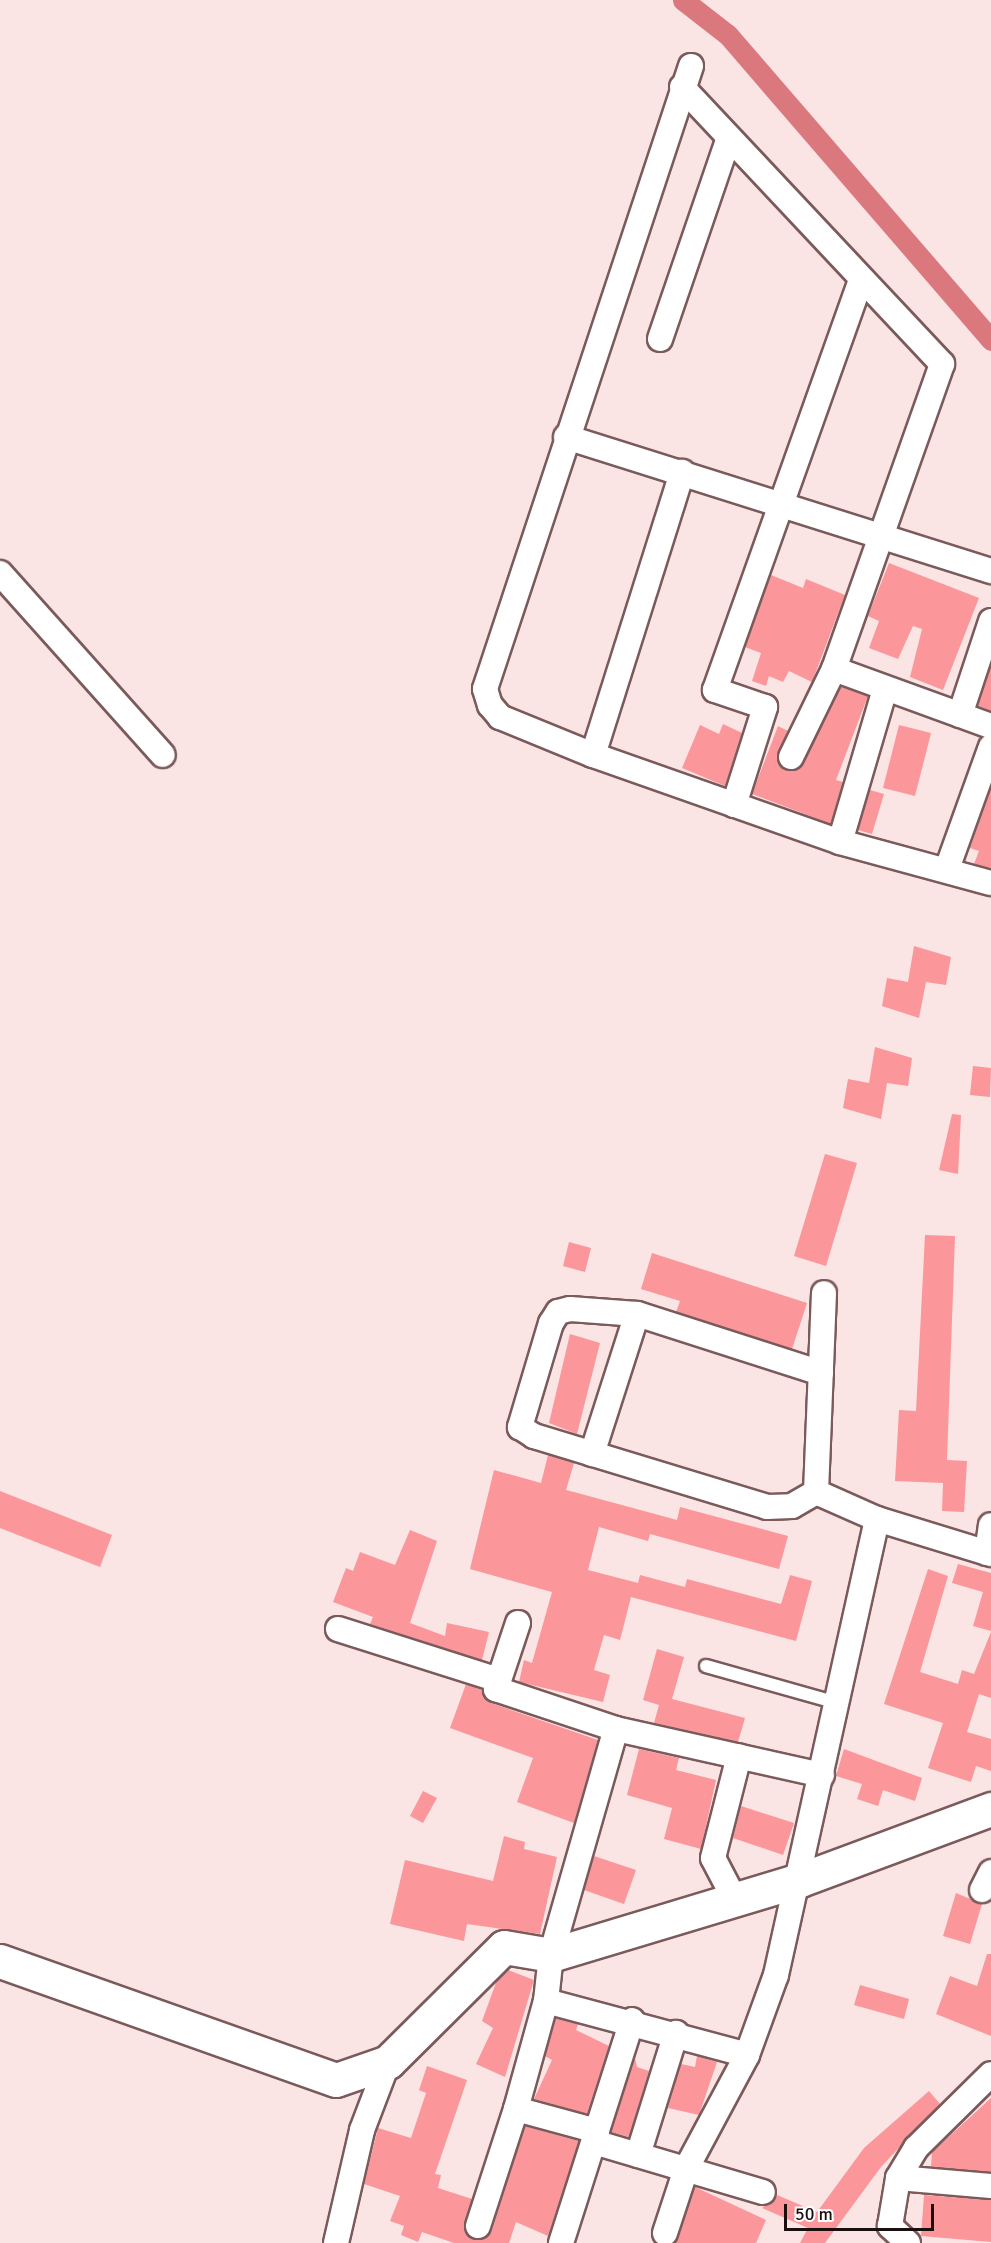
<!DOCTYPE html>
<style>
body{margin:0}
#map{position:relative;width:991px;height:2243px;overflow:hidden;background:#fbe4e4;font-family:Signika,sans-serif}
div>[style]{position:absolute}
.canal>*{height:21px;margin:-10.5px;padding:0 10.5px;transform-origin:10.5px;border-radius:10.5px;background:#da787d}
.building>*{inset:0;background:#fb969a}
.roads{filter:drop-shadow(2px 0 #7b5a5b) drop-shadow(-2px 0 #7b5a5b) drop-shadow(0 2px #7b5a5b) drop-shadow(0 -2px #7b5a5b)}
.lane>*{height:12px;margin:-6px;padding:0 6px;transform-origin:6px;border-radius:6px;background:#fff}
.street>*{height:24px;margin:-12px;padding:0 12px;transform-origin:12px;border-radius:12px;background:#fff}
.secondary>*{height:33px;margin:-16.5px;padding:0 16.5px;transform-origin:16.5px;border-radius:16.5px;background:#fff}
span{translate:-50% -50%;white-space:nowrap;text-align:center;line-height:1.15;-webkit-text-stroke:6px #fff;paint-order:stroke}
.scale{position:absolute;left:784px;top:2204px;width:150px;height:27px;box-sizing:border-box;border:3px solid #1b0e0f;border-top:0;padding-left:8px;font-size:18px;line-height:21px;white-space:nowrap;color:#1b0e0f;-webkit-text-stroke:4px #fff;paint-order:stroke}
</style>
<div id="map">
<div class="canal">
<i style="left:683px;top:0;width:57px;rotate:37.9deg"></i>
<i style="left:728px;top:35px;width:403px;rotate:49.2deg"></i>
</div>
<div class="building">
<i style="clip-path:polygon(889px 563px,979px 598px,943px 690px,910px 677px,922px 629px,913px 626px,898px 659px,869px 648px,879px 621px,868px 616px)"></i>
<i style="clip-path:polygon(771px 575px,803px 588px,806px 579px,845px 595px,812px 682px,789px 671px,783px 682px,769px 676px,766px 686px,752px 681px,761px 653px,745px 647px)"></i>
<i style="clip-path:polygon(991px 666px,991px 711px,978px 706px)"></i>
<i style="clip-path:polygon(841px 687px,868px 696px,836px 780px,843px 782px,831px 824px,752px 794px,778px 726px,788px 731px,778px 751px,779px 764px,798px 769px)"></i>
<i style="clip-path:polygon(723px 724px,742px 733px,725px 786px,682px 768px,700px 725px,719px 734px)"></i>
<i style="clip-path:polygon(899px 725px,931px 733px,915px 796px,883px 788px)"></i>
<i style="clip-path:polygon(991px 789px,991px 868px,974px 864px,979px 851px,970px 848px)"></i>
<i style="clip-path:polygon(870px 790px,884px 794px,872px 834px,858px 830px)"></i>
<i style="clip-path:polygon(914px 946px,951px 957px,946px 985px,926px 982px,919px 1018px,882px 1006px,887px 978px,908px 982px)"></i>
<i style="clip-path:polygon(875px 1047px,912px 1058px,908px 1086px,887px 1083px,881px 1119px,843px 1108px,848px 1079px,869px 1083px)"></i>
<i style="clip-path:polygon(973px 1066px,991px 1068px,990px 1097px,970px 1095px)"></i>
<i style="clip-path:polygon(952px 1114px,961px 1115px,958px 1174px,939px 1170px)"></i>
<i style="clip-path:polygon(825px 1154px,857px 1163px,826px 1266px,794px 1256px)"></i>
<i style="clip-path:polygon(925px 1235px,955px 1236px,947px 1460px,967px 1461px,964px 1512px,942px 1511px,943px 1483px,895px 1481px,899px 1410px,916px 1411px)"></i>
<i style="clip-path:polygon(569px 1242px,591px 1248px,585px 1272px,563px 1266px)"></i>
<i style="clip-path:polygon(652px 1253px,807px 1303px,792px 1349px,676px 1312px,680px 1301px,641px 1289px)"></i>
<i style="clip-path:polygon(570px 1334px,600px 1343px,577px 1434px,549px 1423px)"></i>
<i style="clip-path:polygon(548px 1455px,574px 1463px,566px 1490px,574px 1492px,677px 1520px,680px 1507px,788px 1536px,779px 1569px,650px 1534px,648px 1541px,599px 1527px,588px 1570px,638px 1583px,640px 1575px,685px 1587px,687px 1579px,781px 1604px,790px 1575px,812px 1581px,796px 1641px,631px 1597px,620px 1640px,604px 1635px,594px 1670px,610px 1675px,603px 1702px,519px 1682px,524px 1660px,532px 1663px,552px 1592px,470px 1569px,494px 1470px,541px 1483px)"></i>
<i style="clip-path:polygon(0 1491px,112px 1535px,100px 1567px,0 1528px)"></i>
<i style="clip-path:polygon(410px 1530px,437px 1541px,410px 1623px,445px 1636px,447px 1623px,489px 1632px,482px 1660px,370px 1624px,373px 1617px,333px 1602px,346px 1568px,353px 1571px,360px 1552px,395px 1565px)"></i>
<i style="clip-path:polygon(958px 1564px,991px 1573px,991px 1631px,973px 1626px,983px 1592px,952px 1583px)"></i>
<i style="clip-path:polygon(928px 1569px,948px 1576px,920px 1672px,958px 1684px,962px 1670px,974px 1674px,991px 1632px,991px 1698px,979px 1694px,967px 1732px,991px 1739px,991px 1771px,976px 1766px,971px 1782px,928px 1768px,943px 1723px,884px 1704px)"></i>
<i style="clip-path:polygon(657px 1649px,684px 1657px,672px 1699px,745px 1718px,738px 1742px,654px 1723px,659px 1705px,643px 1700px)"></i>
<i style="clip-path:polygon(466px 1684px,482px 1690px,491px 1703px,598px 1740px,574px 1823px,517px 1802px,533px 1758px,450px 1728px)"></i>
<i style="clip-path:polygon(639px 1749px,679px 1758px,676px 1770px,716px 1780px,701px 1849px,664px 1839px,672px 1808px,627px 1795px)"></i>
<i style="clip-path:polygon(844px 1749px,922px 1778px,915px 1801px,883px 1790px,878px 1806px,857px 1799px,862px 1784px,836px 1776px)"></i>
<i style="clip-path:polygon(423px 1791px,437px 1798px,423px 1823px,410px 1816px)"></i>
<i style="clip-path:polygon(741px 1806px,794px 1823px,783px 1855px,733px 1838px)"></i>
<i style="clip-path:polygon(504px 1836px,525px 1842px,524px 1849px,557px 1857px,540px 1934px,467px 1924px,464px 1941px,390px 1924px,405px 1860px,493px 1881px)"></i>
<i style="clip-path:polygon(594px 1856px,636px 1870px,624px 1904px,584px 1890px)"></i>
<i style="clip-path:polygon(956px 1893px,982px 1904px,970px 1944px,943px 1936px)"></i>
<i style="clip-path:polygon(987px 1954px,991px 1954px,991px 2036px,936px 2014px,950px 1976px,977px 1986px)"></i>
<i style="clip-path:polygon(508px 1970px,534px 1980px,505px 2077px,476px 2064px,493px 2028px,482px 2021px,497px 1980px)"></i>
<i style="clip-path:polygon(860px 1985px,909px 1999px,904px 2019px,854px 2005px)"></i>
<i style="clip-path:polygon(556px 2018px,578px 2024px,576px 2030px,609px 2046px,587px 2114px,534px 2099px,552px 2060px,545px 2056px)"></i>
<i style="clip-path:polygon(697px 2056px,717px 2062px,699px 2115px,668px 2108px,681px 2064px,695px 2067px)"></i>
<i style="clip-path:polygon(635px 2058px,637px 2067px,649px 2071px,629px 2137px,611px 2132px)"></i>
<i style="clip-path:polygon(427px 2066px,467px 2080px,435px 2174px,441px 2175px,438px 2188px,472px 2199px,464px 2228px,473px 2239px,492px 2230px,525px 2126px,579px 2141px,548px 2236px,516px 2222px,509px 2243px,454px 2243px,422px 2232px,418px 2242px,401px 2235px,404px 2226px,390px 2221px,400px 2196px,364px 2184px,378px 2128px,411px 2138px,426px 2093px,419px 2090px)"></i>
<i style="clip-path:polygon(929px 2091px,940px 2104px,881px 2167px,825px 2243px,800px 2243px,808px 2228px,762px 2208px,777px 2195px,817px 2212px,864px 2148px)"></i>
<i style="clip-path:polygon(991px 2098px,991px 2172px,931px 2167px,932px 2152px)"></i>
<i style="clip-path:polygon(695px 2187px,766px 2220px,756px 2243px,675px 2243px)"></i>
<i style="clip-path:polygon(924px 2195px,991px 2200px,991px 2242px,921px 2236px)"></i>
</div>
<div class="roads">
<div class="lane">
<i style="left:706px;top:1666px;width:137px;rotate:15.7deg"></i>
</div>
<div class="street">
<i style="left:691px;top:66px;width:656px;rotate:108.3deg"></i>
<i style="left:485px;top:689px;width:17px;rotate:73deg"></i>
<i style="left:490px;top:705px;width:16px;rotate:50deg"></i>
<i style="left:500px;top:717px;width:100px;rotate:22.2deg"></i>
<i style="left:593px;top:755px;width:262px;rotate:19.4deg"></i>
<i style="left:840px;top:842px;width:156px;rotate:15.2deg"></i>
<i style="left:682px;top:87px;width:380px;rotate:46.8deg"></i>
<i style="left:942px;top:364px;width:324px;rotate:109.5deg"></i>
<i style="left:834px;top:669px;width:98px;rotate:116deg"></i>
<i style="left:660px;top:339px;width:213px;rotate:-71.1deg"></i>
<i style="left:566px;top:437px;width:446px;rotate:17.5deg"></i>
<i style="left:0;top:573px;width:244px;rotate:48.2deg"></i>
<i style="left:834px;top:669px;width:167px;rotate:20deg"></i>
<i style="left:960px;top:715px;width:99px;rotate:-71.7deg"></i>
<i style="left:593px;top:755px;width:297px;rotate:-72.5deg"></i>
<i style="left:734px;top:805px;width:103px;rotate:-72.4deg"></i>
<i style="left:765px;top:707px;width:53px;rotate:-161.2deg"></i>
<i style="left:715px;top:690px;width:436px;rotate:-70.4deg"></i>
<i style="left:840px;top:842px;width:159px;rotate:-73.6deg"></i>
<i style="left:947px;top:869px;width:130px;rotate:-70.2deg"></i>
<i style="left:821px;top:1373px;width:193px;rotate:-162.2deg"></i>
<i style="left:637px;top:1314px;width:67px;rotate:-175.7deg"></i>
<i style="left:570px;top:1309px;width:12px;rotate:166deg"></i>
<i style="left:558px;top:1312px;width:13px;rotate:122deg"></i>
<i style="left:551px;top:1323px;width:109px;rotate:106.6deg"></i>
<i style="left:520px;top:1427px;width:17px;rotate:33deg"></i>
<i style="left:534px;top:1436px;width:244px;rotate:16.9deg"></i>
<i style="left:767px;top:1507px;width:25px;rotate:-2deg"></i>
<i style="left:792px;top:1506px;width:28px;rotate:-30deg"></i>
<i style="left:816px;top:1492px;width:67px;rotate:23.9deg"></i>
<i style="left:592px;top:1454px;width:147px;rotate:-72.2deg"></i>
<i style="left:816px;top:1492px;width:199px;rotate:-87.7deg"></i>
<i style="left:987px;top:1553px;width:28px;rotate:-82deg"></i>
<i style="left:518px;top:1623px;width:70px;rotate:108.4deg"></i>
<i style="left:496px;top:1689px;width:126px;rotate:18.4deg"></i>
<i style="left:616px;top:1729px;width:211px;rotate:12.6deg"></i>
<i style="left:338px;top:1629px;width:169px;rotate:17.6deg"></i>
<i style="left:982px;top:1890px;width:20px;rotate:-63deg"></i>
<i style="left:735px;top:1900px;width:47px;rotate:-117.6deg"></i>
<i style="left:713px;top:1858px;width:105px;rotate:-75.7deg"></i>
<i style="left:546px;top:2001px;width:208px;rotate:15deg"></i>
<i style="left:516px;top:2109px;width:84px;rotate:15.2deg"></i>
<i style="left:594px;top:2142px;width:176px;rotate:16.5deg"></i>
<i style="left:638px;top:2155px;width:128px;rotate:-72.7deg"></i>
<i style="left:898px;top:2178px;width:93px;rotate:4.9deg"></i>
<i style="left:478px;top:2226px;width:123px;rotate:-72deg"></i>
<i style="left:516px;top:2109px;width:112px;rotate:-74.5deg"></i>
<i style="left:546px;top:2001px;width:46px;rotate:-83.8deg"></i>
<i style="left:551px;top:1955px;width:235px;rotate:-74deg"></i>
<i style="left:665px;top:2233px;width:67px;rotate:-71.8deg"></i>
<i style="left:686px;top:2169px;width:129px;rotate:-61.8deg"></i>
<i style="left:747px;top:2055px;width:85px;rotate:-70.1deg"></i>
<i style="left:776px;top:1975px;width:467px;rotate:-77.5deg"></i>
<i style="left:877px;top:1519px;width:119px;rotate:17.1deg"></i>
<i style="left:336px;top:2243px;width:116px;rotate:-77deg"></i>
<i style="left:362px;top:2130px;width:73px;rotate:-69.1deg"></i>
<i style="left:561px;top:2243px;width:234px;rotate:-72.3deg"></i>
<i style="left:908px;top:2243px;width:25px;rotate:-137deg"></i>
<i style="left:890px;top:2226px;width:49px;rotate:-80.5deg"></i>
<i style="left:898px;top:2178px;width:35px;rotate:-59deg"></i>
<i style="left:916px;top:2148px;width:105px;rotate:-44.6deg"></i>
</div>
<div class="secondary">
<i style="left:0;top:1961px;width:356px;rotate:19.5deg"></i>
<i style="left:336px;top:2080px;width:55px;rotate:-19.1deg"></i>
<i style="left:388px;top:2062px;width:163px;rotate:-44.8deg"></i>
<i style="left:504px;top:1947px;width:48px;rotate:9.7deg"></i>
<i style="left:551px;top:1955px;width:260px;rotate:-16.8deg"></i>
<i style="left:800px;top:1880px;width:204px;rotate:-20.4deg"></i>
</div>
</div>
<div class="scale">50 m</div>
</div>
